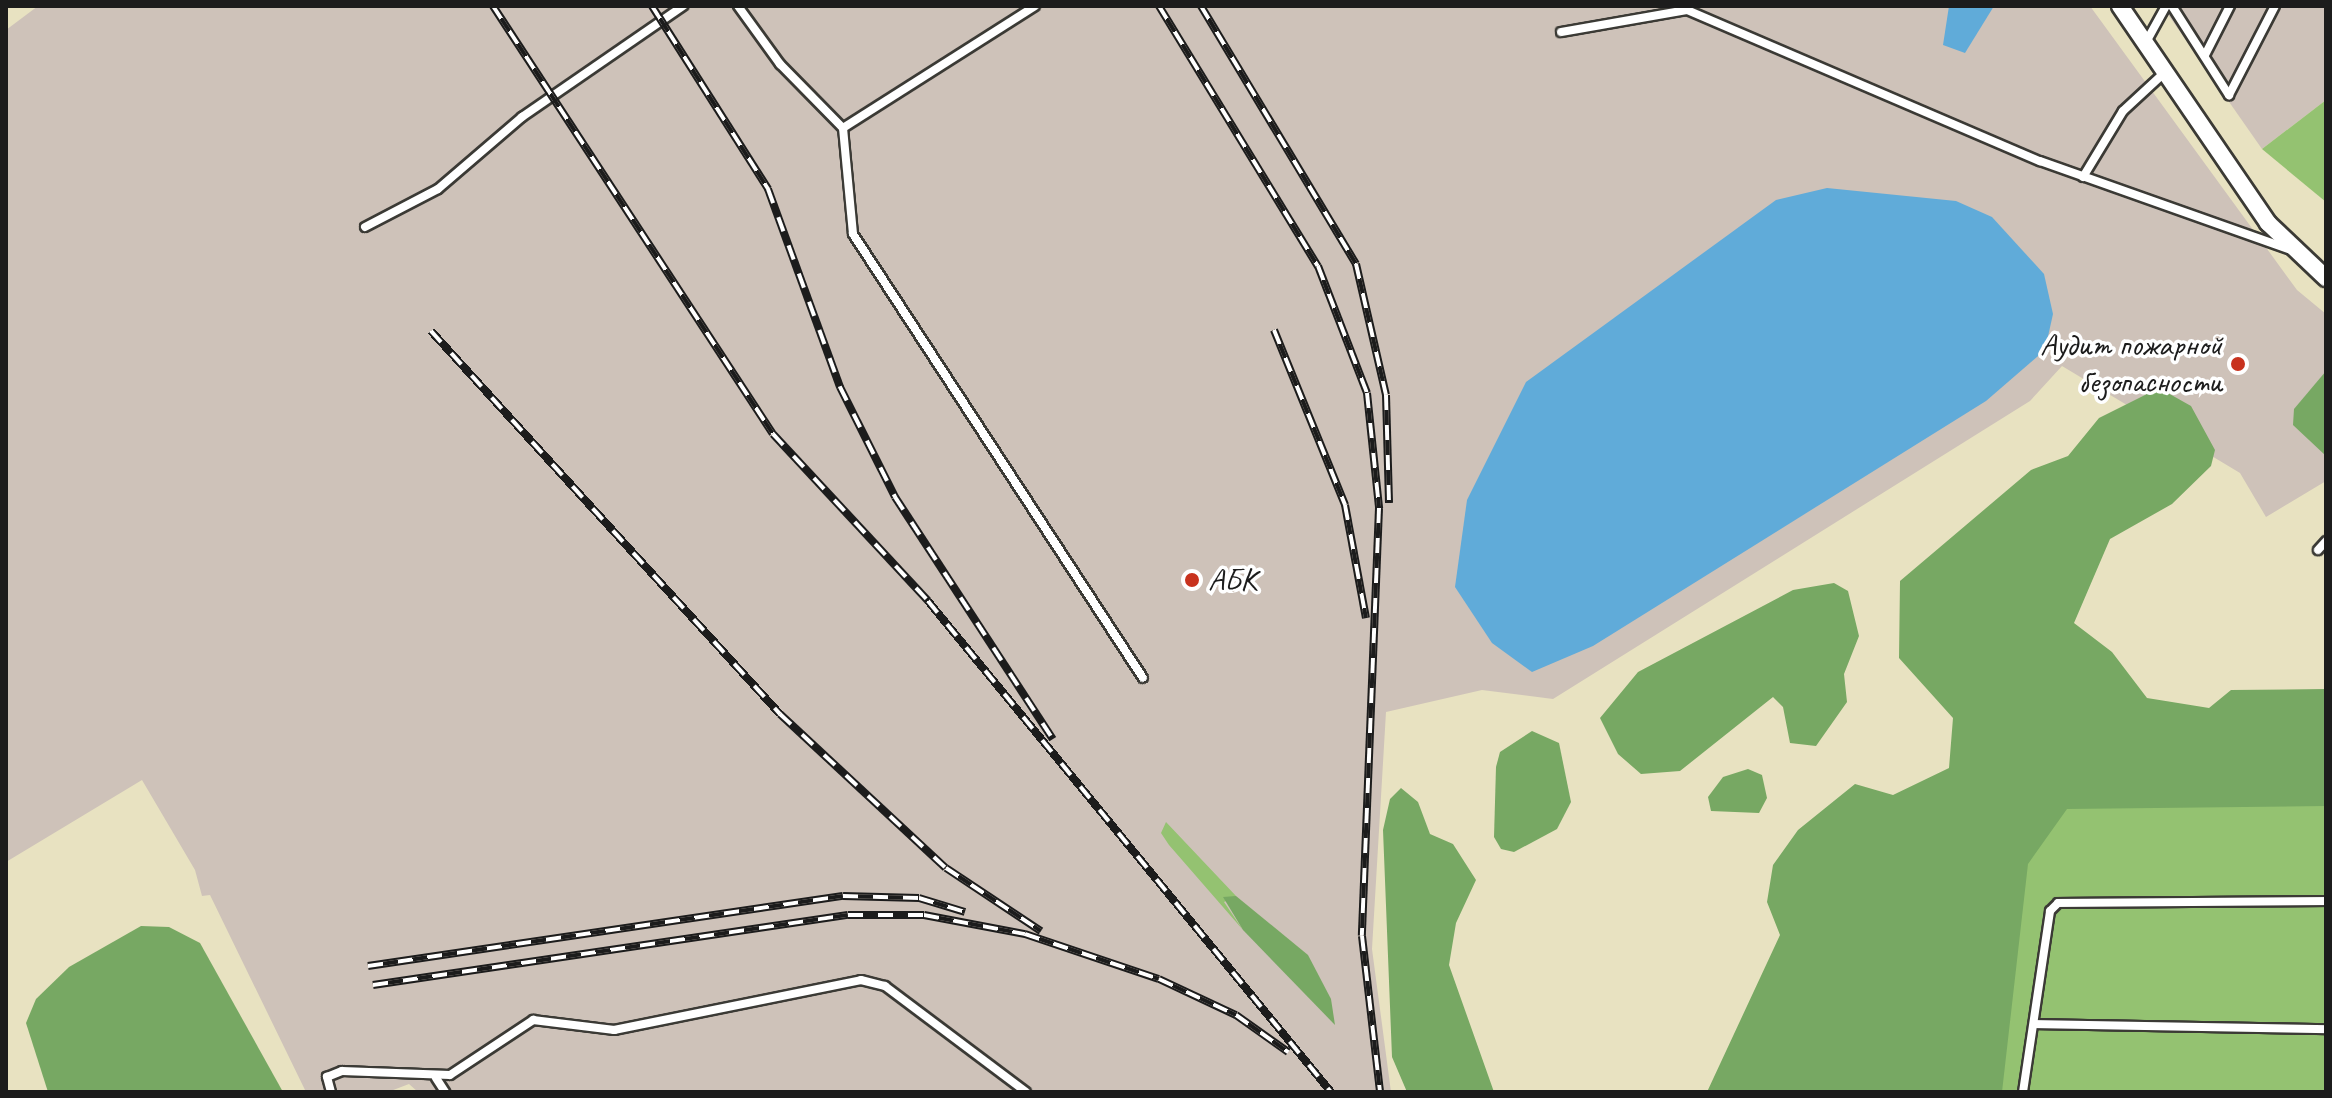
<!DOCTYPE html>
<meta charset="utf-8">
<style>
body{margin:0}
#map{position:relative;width:2332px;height:1098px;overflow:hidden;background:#e8e2c1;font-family:Caveat,sans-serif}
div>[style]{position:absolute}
.industrial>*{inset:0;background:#cec2b9}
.green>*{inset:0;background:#94c271}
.forest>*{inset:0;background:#77a863}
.water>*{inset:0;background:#60abd9}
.roads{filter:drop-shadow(2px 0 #3b3a35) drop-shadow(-2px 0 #3b3a35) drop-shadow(0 2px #3b3a35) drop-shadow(0 -2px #3b3a35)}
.service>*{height:8px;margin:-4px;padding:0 4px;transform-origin:4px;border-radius:4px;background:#fff}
.minor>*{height:16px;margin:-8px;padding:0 8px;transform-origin:8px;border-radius:8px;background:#fff}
.rail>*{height:8px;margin-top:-4px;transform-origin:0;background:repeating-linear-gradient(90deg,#fff 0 15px,#1c1c1c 0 30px);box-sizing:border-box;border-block:2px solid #1c1c1c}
.dots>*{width:22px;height:22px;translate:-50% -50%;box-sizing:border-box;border:4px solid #fff;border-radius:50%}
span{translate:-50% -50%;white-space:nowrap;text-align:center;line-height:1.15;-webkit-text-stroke:7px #fff;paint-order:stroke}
.poi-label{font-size:32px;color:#1c1c1c}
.right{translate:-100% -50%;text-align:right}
.left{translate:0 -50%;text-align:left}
.frame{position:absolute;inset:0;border:8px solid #1c1c1c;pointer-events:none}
</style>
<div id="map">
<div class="industrial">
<i style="clip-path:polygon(38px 6px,2090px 6px,2297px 290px,2326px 314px,2326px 481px,2266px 517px,2240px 473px,2062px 366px,2030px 401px,1553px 699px,1482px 690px,1386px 712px,1372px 949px,1391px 1092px,418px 1092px,409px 1084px,388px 1092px,306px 1092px,210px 895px,202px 896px,195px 870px,142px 780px,6px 862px,6px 30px)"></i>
<i style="clip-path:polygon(2162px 6px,2326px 6px,2326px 100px,2262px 149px)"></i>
</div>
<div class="green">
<i style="clip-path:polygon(2326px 100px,2326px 202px,2262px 149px)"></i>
<i style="clip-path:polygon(2012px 782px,2326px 787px,2326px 1092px,1984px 1092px)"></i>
<i style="clip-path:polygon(1166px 822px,1236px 896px,1224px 902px,1243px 930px,1169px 845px,1161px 833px)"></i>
</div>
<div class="forest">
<i style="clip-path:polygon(2326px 371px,2326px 456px,2293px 425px,2294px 409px)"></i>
<i style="clip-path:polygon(2159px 388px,2191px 406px,2215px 450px,2211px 466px,2172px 504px,2110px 539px,2074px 623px,2112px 652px,2147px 698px,2209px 708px,2231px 690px,2326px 689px,2326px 806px,2067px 809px,2028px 864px,2002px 1092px,1707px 1092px,1780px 935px,1767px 902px,1773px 865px,1798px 830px,1855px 784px,1893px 795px,1949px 768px,1953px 718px,1899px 658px,1900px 581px,2031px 470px,2068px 456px,2099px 418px)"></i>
<i style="clip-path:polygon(1834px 583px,1848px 591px,1859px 636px,1844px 674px,1847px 702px,1816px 746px,1790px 743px,1783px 707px,1773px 697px,1680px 771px,1641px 774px,1618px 754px,1600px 718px,1638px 672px,1793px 590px)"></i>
<i style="clip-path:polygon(1532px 731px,1559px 743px,1571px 802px,1557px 829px,1514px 852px,1501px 849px,1494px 837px,1496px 767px,1500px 752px)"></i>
<i style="clip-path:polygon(1748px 769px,1762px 775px,1767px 798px,1759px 813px,1711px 811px,1708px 797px,1723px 777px)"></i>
<i style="clip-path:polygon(1401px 788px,1418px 802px,1430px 834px,1453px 844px,1476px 880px,1456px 923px,1449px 965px,1494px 1092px,1407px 1092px,1392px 1057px,1383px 830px,1390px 799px)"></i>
<i style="clip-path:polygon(1236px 896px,1308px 955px,1331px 999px,1335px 1025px,1243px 930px,1223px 897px)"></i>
<i style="clip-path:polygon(141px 926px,169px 927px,200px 943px,283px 1092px,48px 1092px,26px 1023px,36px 999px,69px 967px)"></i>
</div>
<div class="water">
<i style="clip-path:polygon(1949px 6px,1994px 6px,1965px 53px,1943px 45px)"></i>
<i style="clip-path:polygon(1827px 188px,1956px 201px,1992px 217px,2044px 274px,2053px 314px,2045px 350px,1986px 401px,1593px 646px,1532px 672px,1492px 643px,1455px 587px,1467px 500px,1526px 382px,1776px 200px)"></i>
</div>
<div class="roads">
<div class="service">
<i style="left:738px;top:6px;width:72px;rotate:54.1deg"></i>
<i style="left:780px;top:64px;width:90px;rotate:45.5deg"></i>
<i style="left:843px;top:128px;width:106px;rotate:84.6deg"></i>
<i style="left:853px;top:234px;width:530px;rotate:56.85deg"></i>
<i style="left:2172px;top:6px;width:106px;rotate:57.4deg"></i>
<i style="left:1561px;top:32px;width:128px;rotate:-9.9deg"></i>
<i style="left:1687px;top:10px;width:384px;rotate:23.2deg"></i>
<i style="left:2040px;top:161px;width:264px;rotate:19.5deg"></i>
<i style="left:2145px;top:44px;width:43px;rotate:-61.1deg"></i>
<i style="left:2205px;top:55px;width:55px;rotate:-63deg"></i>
<i style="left:2229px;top:95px;width:100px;rotate:-62.7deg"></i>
<i style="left:843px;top:128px;width:227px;rotate:-32.4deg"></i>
<i style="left:2083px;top:177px;width:77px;rotate:-58.8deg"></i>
<i style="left:2123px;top:111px;width:53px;rotate:-42.7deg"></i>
<i style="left:365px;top:227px;width:82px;rotate:-27.5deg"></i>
<i style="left:438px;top:189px;width:111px;rotate:-40.6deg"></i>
<i style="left:522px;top:117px;width:196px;rotate:-34.6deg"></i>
<i style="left:2318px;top:550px;width:12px;rotate:-48deg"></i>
<i style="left:2035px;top:1024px;width:291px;rotate:1deg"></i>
<i style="left:436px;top:1078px;width:17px;rotate:57deg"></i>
<i style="left:331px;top:1092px;width:16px;rotate:-105deg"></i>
<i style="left:327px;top:1077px;width:16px;rotate:-22deg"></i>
<i style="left:342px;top:1071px;width:108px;rotate:2.1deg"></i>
<i style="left:450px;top:1075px;width:100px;rotate:-33.5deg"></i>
<i style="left:533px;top:1020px;width:82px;rotate:7deg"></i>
<i style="left:614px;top:1030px;width:252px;rotate:-11.4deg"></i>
<i style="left:861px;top:980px;width:25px;rotate:14deg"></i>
<i style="left:885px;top:986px;width:176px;rotate:36.9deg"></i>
<i style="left:2023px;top:1092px;width:183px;rotate:-81.5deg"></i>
<i style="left:2050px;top:911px;width:11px;rotate:-45deg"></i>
<i style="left:2058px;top:903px;width:268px;rotate:-0.4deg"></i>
</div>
<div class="minor">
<i style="left:2120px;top:6px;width:263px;rotate:55.7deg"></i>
<i style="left:2268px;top:223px;width:80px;rotate:43.5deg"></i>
</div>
</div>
<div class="rail">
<i style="left:493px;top:6px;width:511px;rotate:56.81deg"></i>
<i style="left:773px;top:434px;width:228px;rotate:47.1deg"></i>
<i style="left:928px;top:601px;width:635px;rotate:50.62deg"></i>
<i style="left:652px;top:6px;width:217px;rotate:57.6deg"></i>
<i style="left:768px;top:189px;width:211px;rotate:70deg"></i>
<i style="left:840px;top:387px;width:123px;rotate:63.4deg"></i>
<i style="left:895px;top:497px;width:289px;rotate:56.9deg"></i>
<i style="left:1159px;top:6px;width:305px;rotate:58.6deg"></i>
<i style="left:1318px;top:266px;width:136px;rotate:68.9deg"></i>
<i style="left:1367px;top:393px;width:116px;rotate:84deg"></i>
<i style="left:1379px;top:508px;width:428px;rotate:92.3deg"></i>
<i style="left:1362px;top:936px;width:157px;rotate:83.4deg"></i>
<i style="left:1201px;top:6px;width:301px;rotate:59deg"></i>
<i style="left:1356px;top:264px;width:134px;rotate:77.1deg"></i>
<i style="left:1386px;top:395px;width:108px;rotate:88.4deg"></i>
<i style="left:1274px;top:330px;width:189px;rotate:67.9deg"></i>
<i style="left:1345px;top:505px;width:115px;rotate:79.5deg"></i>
<i style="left:431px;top:331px;width:518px;rotate:47.66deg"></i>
<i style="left:780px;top:714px;width:226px;rotate:42.9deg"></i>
<i style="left:946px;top:868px;width:114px;rotate:33.6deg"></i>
<i style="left:368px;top:966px;width:480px;rotate:-8.4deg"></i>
<i style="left:843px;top:896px;width:76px;rotate:1.5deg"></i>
<i style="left:919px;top:898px;width:48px;rotate:16.9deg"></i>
<i style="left:373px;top:985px;width:480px;rotate:-8.4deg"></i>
<i style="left:848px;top:915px;width:76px"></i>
<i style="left:924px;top:915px;width:103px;rotate:10.7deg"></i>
<i style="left:1025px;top:934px;width:141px;rotate:18.6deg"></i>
<i style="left:1159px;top:979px;width:85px;rotate:25.1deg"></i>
<i style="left:1236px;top:1015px;width:64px;rotate:35.4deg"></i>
</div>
<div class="dots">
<i style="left:2238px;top:364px;background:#c8321e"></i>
<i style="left:1192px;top:580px;background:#c8321e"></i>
</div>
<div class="poi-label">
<span class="right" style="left:2222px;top:364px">Аудит пожарной<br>безопасности</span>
<span class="left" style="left:1208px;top:580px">АБК</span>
</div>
<div class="frame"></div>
</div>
